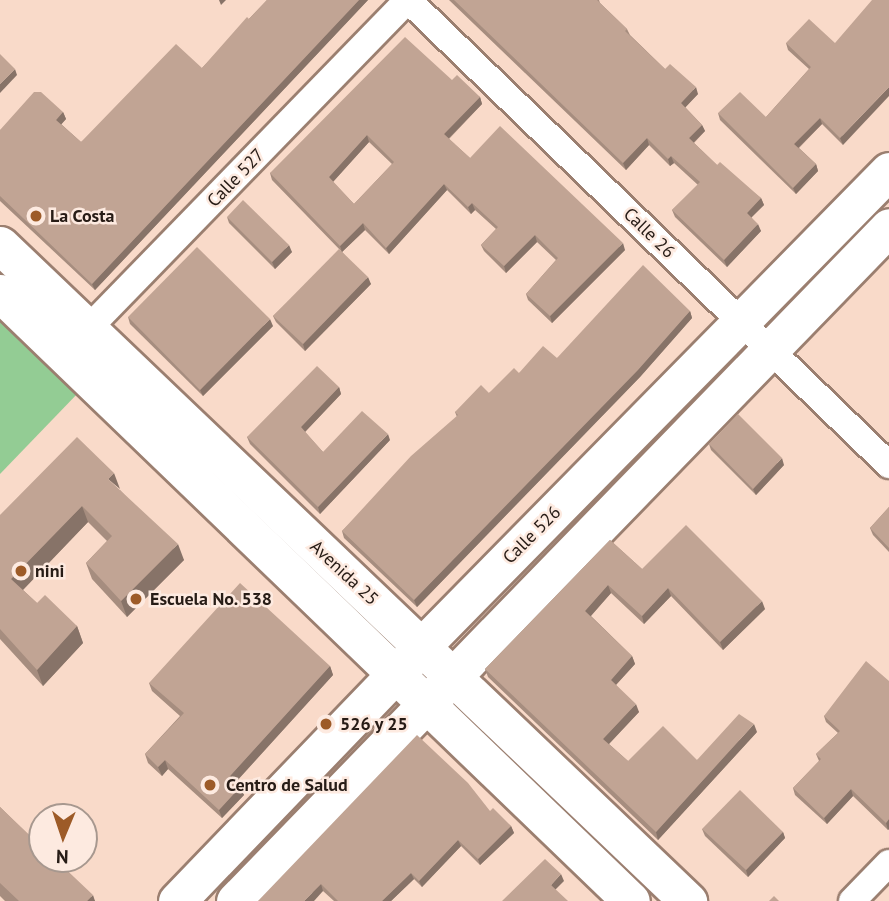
<!DOCTYPE html>
<style>
body{margin:0}
#map{position:relative;width:889px;height:901px;overflow:hidden;background:#f9dac9;font-family:"PT Sans",sans-serif}
div>[style]{position:absolute}
.green>*{inset:0;background:#93cc94}
.roads{filter:drop-shadow(2px 0 #9b7f70) drop-shadow(-2px 0 #9b7f70) drop-shadow(0 2px #9b7f70) drop-shadow(0 -2px #9b7f70)}
.street>*{height:26px;margin:-13px;padding:0 13px;transform-origin:13px;border-radius:13px;background:#fff}
.secondary>*{height:37px;margin:-18.5px;padding:0 18.5px;transform-origin:18.5px;border-radius:18.5px;background:#fff}
.wall>*{inset:0;background:#a68d7f}
.shaded-wall>*{inset:0;background:#877368}
.building>*{inset:0;background:#c1a494}
.dots>*{width:19px;height:19px;translate:-50% -50%;box-sizing:border-box;border:4px solid #fdeae0;border-radius:50%}
span{translate:-50% -50%;white-space:nowrap;text-align:center;line-height:1.15;-webkit-text-stroke:5px #fdeae0;paint-order:stroke}
.street-label{font-size:18px;color:#271c16}
.poi-label{font-size:18px;color:#271c16;font-weight:700}
.left{translate:0 -50%;text-align:left}
.north{position:absolute;left:28px;top:803px;width:70px;height:70px;box-sizing:border-box;background:#fdeae0;border:2px solid #a7988f;border-radius:50%;rotate:182deg;font-size:19px;font-weight:700;line-height:28px;text-align:center;color:#271c16}
.north::after{content:'';display:block;margin:auto;width:24px;height:32px;background:#9d5b28;clip-path:polygon(50% 0,100% 100%,50% 72%,0 100%)}
</style>
<div id="map">
<div class="green">
<i style="clip-path:polygon(0 313px,80px 391px,0 474px)"></i>
</div>
<div class="roads">
<div class="street">
<i style="left:408px;top:0;width:669px;rotate:44.03deg"></i>
<i style="left:77px;top:340px;width:475px;rotate:-45.8deg"></i>
<i style="left:852px;top:901px;width:53px;rotate:-45.8deg"></i>
</div>
<div class="secondary">
<i style="left:0;top:245px;width:951px;rotate:43.64deg"></i>
<i style="left:0;top:293px;width:876px;rotate:43.94deg"></i>
<i style="left:177px;top:901px;width:354px;rotate:-46.1deg"></i>
<i style="left:422px;top:646px;width:666px;rotate:-45.49deg"></i>
<i style="left:235px;top:901px;width:939px;rotate:-45.86deg"></i>
</div>
</div>
<div class="wall">
<i style="clip-path:polygon(267px 0,368px 0,95px 290px,0 201px,0 130px,63px 112px,66px 119px,61px 124px,81px 142px,202px 68px)"></i>
<i style="clip-path:polygon(449px 0,599px 0,600px 3px,627px 29px,630px 35px,665px 69px,698px 94px,685px 107px,702px 125px,705px 131px,694px 143px,717px 165px,761px 198px,764px 205px,751px 217px,761px 231px,727px 267px,675px 217px,672px 210px,698px 185px,674px 163px,670px 166px,649px 145px,626px 170px)"></i>
<i style="clip-path:polygon(786px 43px,835px 43px,843px 145px,822px 124px,799px 148px,816px 164px,818px 171px,796px 194px,720px 120px,718px 113px,766px 117px,809px 69px,788px 50px)"></i>
<i style="clip-path:polygon(evenodd,452px 80px,480px 97px,482px 104px,449px 139px,470px 158px,625px 250px,552px 323px,528px 300px,526px 294px,556px 260px,537px 242px,506px 273px,484px 251px,481px 245px,496px 229px,475px 210px,471px 214px,447px 190px,389px 254px,365px 230px,342px 252px,371px 284px,305px 351px,276px 322px,273px 316px,341px 251px,272px 180px,270px 173px,452px 80px,369px 142px,392px 164px,354px 204px,333px 182px,369px 142px)"></i>
<i style="clip-path:polygon(227px 217px,292px 252px,275px 269px,229px 223px)"></i>
<i style="clip-path:polygon(690px 311px,692px 318px,640px 377px,417px 607px,344px 538px,342px 531px,457px 417px,455px 412px,489px 393px,519px 373px,557px 358px)"></i>
<i style="clip-path:polygon(128px 317px,273px 326px,203px 396px,130px 324px)"></i>
<i style="clip-path:polygon(339px 387px,341px 394px,305px 432px,323px 452px,390px 440px,320px 514px,250px 444px,247px 437px)"></i>
<i style="clip-path:polygon(709px 444px,784px 465px,756px 495px,711px 450px)"></i>
<i style="clip-path:polygon(120px 490px,184px 560px,127px 617px,92px 579px,86px 563px,107px 541px,88px 522px,23px 590px,37px 603px,77px 626px,83px 643px,43px 686px,0 639px,0 515px)"></i>
<i style="clip-path:polygon(889px 507px,889px 552px,873px 535px,870px 528px)"></i>
<i style="clip-path:polygon(610px 540px,642px 569px,765px 609px,723px 650px,671px 596px,644px 624px,611px 593px,591px 616px,632px 656px,635px 664px,616px 685px,639px 712px,609px 744px,628px 761px,697px 760px,757px 732px,658px 840px,488px 677px,485px 669px)"></i>
<i style="clip-path:polygon(330px 666px,333px 675px,236px 782px,244px 795px,222px 818px,168px 769px,162px 776px,148px 763px,145px 754px,180px 716px,152px 691px,149px 683px)"></i>
<i style="clip-path:polygon(889px 681px,889px 829px,888px 830px,853px 796px,827px 824px,795px 795px,793px 788px,819px 761px,816px 754px,838px 733px,826px 722px,824px 716px)"></i>
<i style="clip-path:polygon(0 807px,95px 901px,5px 901px,0 896px)"></i>
<i style="clip-path:polygon(490px 811px,511px 826px,514px 833px,480px 865px,461px 846px,422px 887px,414px 879px,391px 901px,334px 901px,323px 891px,258px 901px)"></i>
<i style="clip-path:polygon(702px 829px,783px 832px,785px 838px,748px 877px,705px 836px)"></i>
</div>
<div class="shaded-wall">
<i style="clip-path:polygon(219px 0,226px 0,221px 5px)"></i>
<i style="clip-path:polygon(359px 0,368px 0,95px 290px,92px 284px)"></i>
<i style="clip-path:polygon(15px 69px,17px 75px,0 93px,0 84px)"></i>
<i style="clip-path:polygon(696px 87px,698px 94px,683px 110px,681px 103px)"></i>
<i style="clip-path:polygon(889px 87px,889px 96px,843px 145px,840px 138px)"></i>
<i style="clip-path:polygon(480px 97px,482px 104px,446px 141px,444px 134px)"></i>
<i style="clip-path:polygon(63px 112px,66px 119px,59px 127px,56px 120px)"></i>
<i style="clip-path:polygon(820px 118px,822px 124px,796px 150px,794px 144px)"></i>
<i style="clip-path:polygon(702px 125px,705px 131px,691px 145px,689px 138px)"></i>
<i style="clip-path:polygon(367px 135px,369px 142px,331px 184px,329px 177px)"></i>
<i style="clip-path:polygon(647px 138px,649px 145px,626px 170px,623px 163px)"></i>
<i style="clip-path:polygon(671px 156px,674px 163px,670px 166px,668px 159px)"></i>
<i style="clip-path:polygon(816px 164px,818px 171px,796px 194px,793px 188px)"></i>
<i style="clip-path:polygon(444px 184px,447px 190px,389px 254px,386px 248px)"></i>
<i style="clip-path:polygon(761px 198px,764px 205px,749px 220px,747px 213px)"></i>
<i style="clip-path:polygon(472px 203px,475px 210px,471px 214px,468px 207px)"></i>
<i style="clip-path:polygon(363px 223px,365px 230px,342px 252px,340px 246px)"></i>
<i style="clip-path:polygon(758px 224px,761px 231px,727px 267px,724px 260px)"></i>
<i style="clip-path:polygon(535px 235px,537px 242px,506px 273px,504px 266px)"></i>
<i style="clip-path:polygon(623px 243px,625px 250px,552px 323px,550px 316px)"></i>
<i style="clip-path:polygon(289px 245px,292px 252px,275px 269px,272px 262px)"></i>
<i style="clip-path:polygon(368px 277px,371px 284px,305px 351px,303px 344px)"></i>
<i style="clip-path:polygon(690px 311px,692px 318px,640px 377px,417px 607px,414px 600px)"></i>
<i style="clip-path:polygon(270px 319px,273px 326px,203px 396px,200px 390px)"></i>
<i style="clip-path:polygon(339px 387px,341px 394px,303px 434px,301px 427px)"></i>
<i style="clip-path:polygon(388px 434px,390px 440px,320px 514px,318px 507px)"></i>
<i style="clip-path:polygon(782px 458px,784px 465px,756px 495px,753px 489px)"></i>
<i style="clip-path:polygon(114px 473px,120px 489px,108px 479px)"></i>
<i style="clip-path:polygon(82px 506px,88px 522px,17px 596px,11px 579px)"></i>
<i style="clip-path:polygon(178px 544px,184px 560px,127px 617px,121px 601px)"></i>
<i style="clip-path:polygon(608px 585px,611px 593px,588px 619px,585px 611px)"></i>
<i style="clip-path:polygon(668px 588px,671px 596px,644px 624px,642px 616px)"></i>
<i style="clip-path:polygon(762px 601px,765px 609px,723px 650px,720px 642px)"></i>
<i style="clip-path:polygon(77px 626px,83px 643px,43px 686px,37px 670px)"></i>
<i style="clip-path:polygon(632px 656px,635px 664px,613px 688px,611px 680px)"></i>
<i style="clip-path:polygon(330px 666px,333px 675px,233px 785px,230px 776px)"></i>
<i style="clip-path:polygon(636px 704px,639px 712px,606px 747px,603px 739px)"></i>
<i style="clip-path:polygon(754px 724px,757px 732px,658px 840px,656px 832px)"></i>
<i style="clip-path:polygon(165px 760px,168px 769px,162px 776px,158px 767px)"></i>
<i style="clip-path:polygon(241px 786px,244px 795px,222px 818px,219px 810px)"></i>
<i style="clip-path:polygon(851px 789px,853px 796px,827px 824px,824px 818px)"></i>
<i style="clip-path:polygon(889px 819px,889px 829px,888px 830px,886px 823px)"></i>
<i style="clip-path:polygon(511px 826px,514px 833px,480px 865px,478px 859px)"></i>
<i style="clip-path:polygon(783px 832px,785px 838px,748px 877px,746px 870px)"></i>
<i style="clip-path:polygon(458px 840px,461px 846px,422px 887px,419px 881px)"></i>
<i style="clip-path:polygon(411px 873px,414px 879px,391px 901px,382px 901px)"></i>
<i style="clip-path:polygon(561px 874px,564px 881px,553px 892px,551px 885px)"></i>
<i style="clip-path:polygon(321px 884px,323px 891px,314px 901px,304px 901px)"></i>
<i style="clip-path:polygon(93px 895px,95px 901px,87px 901px)"></i>
</div>
<div class="building">
<i style="clip-path:polygon(267px 0,359px 0,92px 284px,0 196px,0 130px,34px 92px,41px 92px,63px 112px,56px 120px,81px 142px,176px 44px,202px 68px,247px 17px,249px 19px)"></i>
<i style="clip-path:polygon(454px 0,597px 0,627px 29px,625px 31px,665px 69px,670px 64px,696px 87px,681px 103px,702px 125px,689px 138px,717px 165px,720px 162px,761px 198px,747px 213px,758px 224px,724px 260px,672px 210px,700px 182px,671px 156px,668px 159px,647px 138px,623px 163px)"></i>
<i style="clip-path:polygon(872px 0,889px 0,889px 87px,840px 138px,820px 118px,794px 144px,816px 164px,793px 188px,718px 113px,740px 92px,766px 117px,811px 67px,786px 43px,809px 19px,835px 43px)"></i>
<i style="clip-path:polygon(evenodd,405px 37px,452px 80px,457px 75px,480px 97px,444px 134px,470px 158px,500px 126px,623px 243px,550px 316px,526px 294px,558px 258px,535px 235px,504px 266px,481px 245px,498px 227px,472px 203px,468px 207px,444px 184px,386px 248px,363px 223px,340px 246px,270px 173px,405px 37px,367px 135px,394px 162px,354px 204px,329px 177px,367px 135px)"></i>
<i style="clip-path:polygon(0 54px,15px 69px,0 84px)"></i>
<i style="clip-path:polygon(243px 200px,289px 245px,272px 262px,227px 217px)"></i>
<i style="clip-path:polygon(197px 247px,270px 319px,200px 390px,128px 317px)"></i>
<i style="clip-path:polygon(339px 249px,368px 277px,303px 344px,273px 316px)"></i>
<i style="clip-path:polygon(643px 265px,690px 311px,638px 370px,414px 600px,342px 531px,411px 456px,458px 415px,455px 412px,481px 385px,489px 393px,514px 368px,519px 373px,543px 346px,557px 358px)"></i>
<i style="clip-path:polygon(317px 366px,339px 387px,301px 427px,323px 452px,362px 411px,388px 434px,318px 507px,247px 437px)"></i>
<i style="clip-path:polygon(738px 414px,782px 458px,753px 489px,709px 444px)"></i>
<i style="clip-path:polygon(77px 437px,114px 473px,108px 479px,178px 544px,121px 601px,86px 563px,112px 536px,82px 506px,11px 579px,37px 603px,45px 595px,77px 626px,37px 670px,0 629px,0 515px)"></i>
<i style="clip-path:polygon(889px 507px,889px 548px,870px 528px)"></i>
<i style="clip-path:polygon(686px 525px,762px 601px,720px 642px,668px 588px,642px 616px,608px 585px,585px 611px,632px 656px,611px 680px,636px 704px,603px 739px,628px 761px,663px 726px,697px 760px,739px 714px,754px 724px,656px 832px,485px 669px,610px 540px,642px 569px)"></i>
<i style="clip-path:polygon(240px 583px,330px 666px,230px 776px,241px 786px,219px 810px,165px 760px,158px 767px,145px 754px,184px 713px,149px 683px)"></i>
<i style="clip-path:polygon(866px 661px,889px 681px,889px 819px,886px 823px,851px 789px,824px 818px,793px 788px,821px 759px,816px 754px,840px 731px,824px 716px)"></i>
<i style="clip-path:polygon(417px 735px,468px 783px,490px 811px,493px 808px,511px 826px,478px 859px,458px 840px,419px 881px,411px 873px,382px 901px,338px 901px,321px 884px,304px 901px,258px 901px)"></i>
<i style="clip-path:polygon(740px 790px,783px 832px,746px 870px,702px 829px)"></i>
<i style="clip-path:polygon(0 807px,42px 847px,42px 859px,55px 859px,93px 895px,87px 901px,19px 901px,0 883px)"></i>
<i style="clip-path:polygon(545px 859px,561px 874px,551px 885px,568px 901px,502px 901px)"></i>
<i style="clip-path:polygon(774px 896px,779px 901px,769px 901px)"></i>
</div>
<div class="dots">
<i style="left:36px;top:216px;background:#9d5b28"></i>
<i style="left:21px;top:571px;background:#9d5b28"></i>
<i style="left:136px;top:599px;background:#9d5b28"></i>
<i style="left:326px;top:724px;background:#9d5b28"></i>
<i style="left:210px;top:785px;background:#9d5b28"></i>
</div>
<div class="street-label">
<span style="left:236px;top:178px;rotate:-46deg">Calle 527</span>
<span style="left:649px;top:233px;rotate:44deg">Calle 26</span>
<span style="left:532px;top:535px;rotate:-45deg">Calle 526</span>
<span style="left:344px;top:573px;rotate:43deg">Avenida 25</span>
</div>
<div class="poi-label">
<span class="left" style="left:50px;top:216px">La Costa</span>
<span class="left" style="left:35px;top:571px">nini</span>
<span class="left" style="left:150px;top:599px">Escuela No. 538</span>
<span class="left" style="left:340px;top:724px">526 y 25</span>
<span class="left" style="left:226px;top:785px">Centro de Salud</span>
</div>
<div class="north">N</div>
</div>
